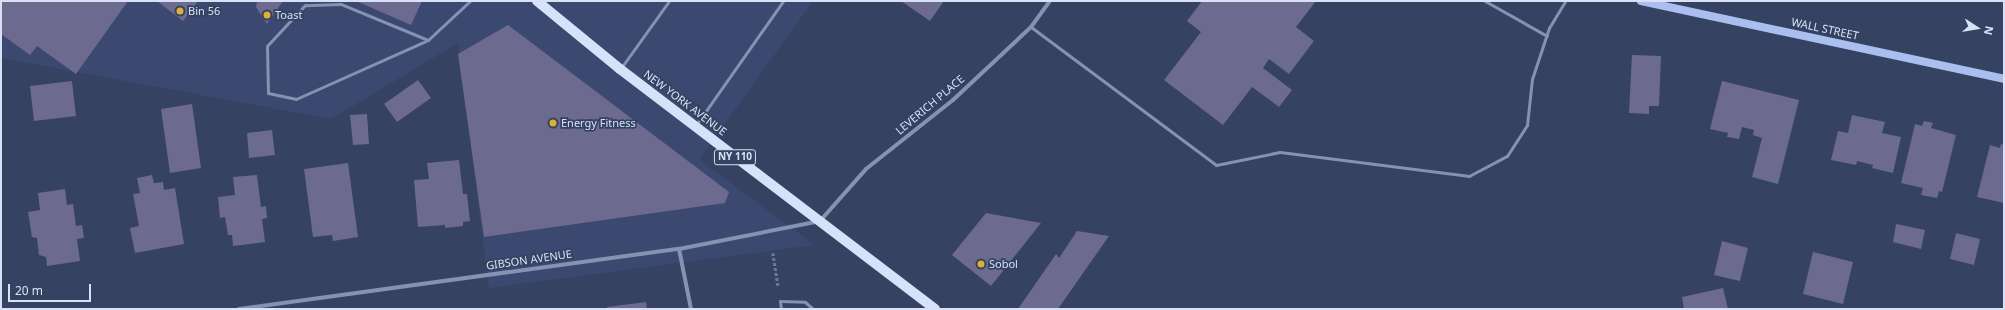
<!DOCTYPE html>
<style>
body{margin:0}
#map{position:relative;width:2005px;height:310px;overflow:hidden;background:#354262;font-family:"Noto Sans",sans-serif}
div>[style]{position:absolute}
.built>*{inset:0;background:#3b4970}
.building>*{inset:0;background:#6c6a8f}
.path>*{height:2.5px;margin-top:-1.25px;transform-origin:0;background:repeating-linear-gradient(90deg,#6e7a95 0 3px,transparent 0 5px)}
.lane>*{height:3px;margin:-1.5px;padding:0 1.5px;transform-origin:1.5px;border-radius:1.5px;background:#8592b1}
.street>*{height:4px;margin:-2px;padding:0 2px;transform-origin:2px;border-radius:2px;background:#8592b1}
.secondary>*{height:8px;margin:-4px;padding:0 4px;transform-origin:4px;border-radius:4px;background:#aabeef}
.primary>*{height:10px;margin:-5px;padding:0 5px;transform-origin:5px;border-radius:5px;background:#d6e1fa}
.dots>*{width:11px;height:11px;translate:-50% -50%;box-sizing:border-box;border:2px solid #354262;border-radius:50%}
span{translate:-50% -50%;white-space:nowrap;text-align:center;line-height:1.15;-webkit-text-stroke:3.5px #354262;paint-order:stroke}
.shield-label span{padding:1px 3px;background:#354262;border:1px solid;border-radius:3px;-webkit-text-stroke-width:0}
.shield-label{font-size:10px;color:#d8e1f5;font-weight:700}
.poi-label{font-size:11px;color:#d8e1f5}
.left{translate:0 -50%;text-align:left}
.street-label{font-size:11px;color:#d8e1f5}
.frame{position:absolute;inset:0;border:2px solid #d8e1f5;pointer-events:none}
.north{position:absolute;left:1957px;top:8px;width:40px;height:40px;-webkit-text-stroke:3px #354262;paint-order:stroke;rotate:102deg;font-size:11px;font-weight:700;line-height:16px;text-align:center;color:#d8e1f5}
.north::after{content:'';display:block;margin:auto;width:14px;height:18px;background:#d8e1f5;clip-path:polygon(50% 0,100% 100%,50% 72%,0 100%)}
.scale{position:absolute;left:8px;top:284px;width:83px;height:18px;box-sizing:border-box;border:2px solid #d8e1f5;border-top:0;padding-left:5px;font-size:12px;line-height:14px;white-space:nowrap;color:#d8e1f5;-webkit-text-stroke:3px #354262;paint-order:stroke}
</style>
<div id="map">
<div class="built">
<i style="clip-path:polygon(1px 1px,813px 1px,699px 160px,815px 245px,489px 288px,458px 43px,331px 119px,1px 58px)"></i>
</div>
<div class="building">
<i style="clip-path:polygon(1px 1px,128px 1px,76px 74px,37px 46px,30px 55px,1px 34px)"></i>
<i style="clip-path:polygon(157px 1px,198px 1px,183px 21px)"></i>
<i style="clip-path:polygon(257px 1px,283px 1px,267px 24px,256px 7px)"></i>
<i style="clip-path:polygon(356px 1px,422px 1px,411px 25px)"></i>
<i style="clip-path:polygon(901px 1px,944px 1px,930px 21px)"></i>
<i style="clip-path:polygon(1202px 1px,1316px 1px,1296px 27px,1314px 41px,1289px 74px,1269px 59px,1263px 68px,1292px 90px,1279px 107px,1252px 87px,1223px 125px,1164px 80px,1201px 32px,1187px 21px)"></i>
<i style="clip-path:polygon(508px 25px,729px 192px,725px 203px,484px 237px,458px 54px)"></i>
<i style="clip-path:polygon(1632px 55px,1661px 56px,1659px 106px,1649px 106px,1649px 114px,1629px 113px)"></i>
<i style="clip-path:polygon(418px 80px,431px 98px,397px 122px,384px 104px)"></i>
<i style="clip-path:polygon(72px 81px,76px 116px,34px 121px,30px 86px)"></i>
<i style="clip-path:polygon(1722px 81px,1799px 100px,1778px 184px,1752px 177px,1762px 138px,1753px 135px,1754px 130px,1742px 127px,1739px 139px,1727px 137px,1728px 133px,1710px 129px)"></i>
<i style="clip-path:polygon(192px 104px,201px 168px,170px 173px,161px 109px)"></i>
<i style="clip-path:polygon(367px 114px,369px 144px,353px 145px,350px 115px)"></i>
<i style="clip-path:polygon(1852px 115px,1885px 122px,1882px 133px,1901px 137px,1893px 173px,1872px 168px,1873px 165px,1857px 161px,1856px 165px,1831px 160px,1838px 131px,1848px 133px)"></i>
<i style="clip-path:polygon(1924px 121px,1933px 123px,1931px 128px,1956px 135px,1942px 192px,1939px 191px,1937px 198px,1921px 195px,1923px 188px,1901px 183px,1915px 124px,1922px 126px)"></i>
<i style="clip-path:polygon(272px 130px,275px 155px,249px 158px,247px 133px)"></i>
<i style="clip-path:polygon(2001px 144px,2004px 145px,2004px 203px,1977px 197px,1990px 145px,2000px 148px)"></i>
<i style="clip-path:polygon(459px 160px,463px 194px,467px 194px,470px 221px,463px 222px,463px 226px,445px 228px,445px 225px,418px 227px,414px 180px,429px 179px,427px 163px)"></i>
<i style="clip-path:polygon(348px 163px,358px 237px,333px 241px,332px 235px,313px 237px,304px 169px)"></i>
<i style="clip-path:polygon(152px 175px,154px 183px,163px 182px,164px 190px,175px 188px,184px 244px,135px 253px,130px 228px,139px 226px,133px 194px,140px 193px,137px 178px)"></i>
<i style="clip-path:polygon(257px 175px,261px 207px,266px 206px,267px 218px,262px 219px,265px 242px,233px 246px,232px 235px,228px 235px,225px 217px,220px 218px,218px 197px,235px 195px,233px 177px)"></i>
<i style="clip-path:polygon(65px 189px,67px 205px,73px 204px,76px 226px,82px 225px,84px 238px,77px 239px,80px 261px,47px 266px,46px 257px,39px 255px,37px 238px,32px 237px,28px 212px,40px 210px,38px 193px)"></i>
<i style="clip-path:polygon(986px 213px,1041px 223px,991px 286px,952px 255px)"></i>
<i style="clip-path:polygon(1896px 224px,1925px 230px,1921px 249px,1893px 242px)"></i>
<i style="clip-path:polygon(1077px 231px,1109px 236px,1058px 309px,1018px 309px,1056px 254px,1059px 258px)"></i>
<i style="clip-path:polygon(1956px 233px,1980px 239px,1974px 265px,1950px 259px)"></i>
<i style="clip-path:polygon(1722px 241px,1748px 248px,1740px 281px,1714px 275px)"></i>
<i style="clip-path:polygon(1813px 252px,1853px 262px,1843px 304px,1803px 294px)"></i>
<i style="clip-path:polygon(1723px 288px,1728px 309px,1684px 309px,1682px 297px)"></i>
<i style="clip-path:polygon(646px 302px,647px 309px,607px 309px,607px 307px)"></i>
</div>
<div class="path">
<i style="left:773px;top:253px;width:33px;rotate:81deg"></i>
</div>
<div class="lane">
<i style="left:1485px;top:1px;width:71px;rotate:29.4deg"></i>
<i style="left:1031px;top:27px;width:231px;rotate:36.7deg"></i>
<i style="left:1216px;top:165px;width:65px;rotate:-11.5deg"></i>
<i style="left:1280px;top:152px;width:191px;rotate:7.2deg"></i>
<i style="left:1469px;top:176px;width:43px;rotate:-27.8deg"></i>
<i style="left:1507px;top:156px;width:37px;rotate:-57deg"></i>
<i style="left:1527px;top:125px;width:46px;rotate:-83.8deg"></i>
<i style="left:1532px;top:79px;width:54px;rotate:-71.6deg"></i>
<i style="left:1549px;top:28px;width:31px;rotate:-59deg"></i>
<i style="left:428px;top:40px;width:94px;rotate:-157.5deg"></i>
<i style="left:341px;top:4px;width:36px;rotate:178deg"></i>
<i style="left:305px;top:5px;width:56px;rotate:132.8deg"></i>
<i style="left:267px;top:46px;width:47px;rotate:88.8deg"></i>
<i style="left:268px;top:93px;width:29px;rotate:12deg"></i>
<i style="left:296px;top:99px;width:145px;rotate:-24.1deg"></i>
<i style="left:428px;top:40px;width:57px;rotate:-42.9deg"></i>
<i style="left:621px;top:68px;width:82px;rotate:-54.4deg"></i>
<i style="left:696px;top:125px;width:151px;rotate:-54.9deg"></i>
<i style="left:781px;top:309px;width:8px;rotate:-97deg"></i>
<i style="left:780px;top:301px;width:25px;rotate:2deg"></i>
<i style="left:805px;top:302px;width:11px;rotate:41deg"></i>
</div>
<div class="street">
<i style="left:679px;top:249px;width:61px;rotate:78.7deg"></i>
<i style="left:239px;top:309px;width:444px;rotate:-7.8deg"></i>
<i style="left:679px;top:249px;width:144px;rotate:-11.2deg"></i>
<i style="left:820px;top:221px;width:69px;rotate:-48.5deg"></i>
<i style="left:866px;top:169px;width:111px;rotate:-38.4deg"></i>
<i style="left:953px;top:100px;width:107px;rotate:-43.1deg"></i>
<i style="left:1031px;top:27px;width:32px;rotate:-54deg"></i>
</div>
<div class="secondary">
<i style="left:1641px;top:1px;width:371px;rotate:12.1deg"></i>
</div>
<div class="primary">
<i style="left:537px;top:1px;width:107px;rotate:39.3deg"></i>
<i style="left:620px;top:69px;width:396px;rotate:37.3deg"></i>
</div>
<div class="dots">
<i style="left:180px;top:11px;background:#deb133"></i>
<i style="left:267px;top:15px;background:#deb133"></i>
<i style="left:553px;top:123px;background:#deb133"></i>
<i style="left:981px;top:264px;background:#deb133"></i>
</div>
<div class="shield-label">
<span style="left:735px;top:157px">NY 110</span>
</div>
<div class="poi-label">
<span class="left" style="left:188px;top:11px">Bin 56</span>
<span class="left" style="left:275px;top:15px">Toast</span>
<span class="left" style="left:561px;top:123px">Energy Fitness</span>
<span class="left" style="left:989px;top:264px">Sobol</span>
</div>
<div class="street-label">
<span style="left:1825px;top:29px;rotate:12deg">WALL STREET</span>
<span style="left:685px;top:103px;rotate:37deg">NEW YORK AVENUE</span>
<span style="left:930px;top:105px;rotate:-40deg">LEVERICH PLACE</span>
<span style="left:529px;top:260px;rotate:-8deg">GIBSON AVENUE</span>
</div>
<div class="frame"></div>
<div class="north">N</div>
<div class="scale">20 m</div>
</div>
